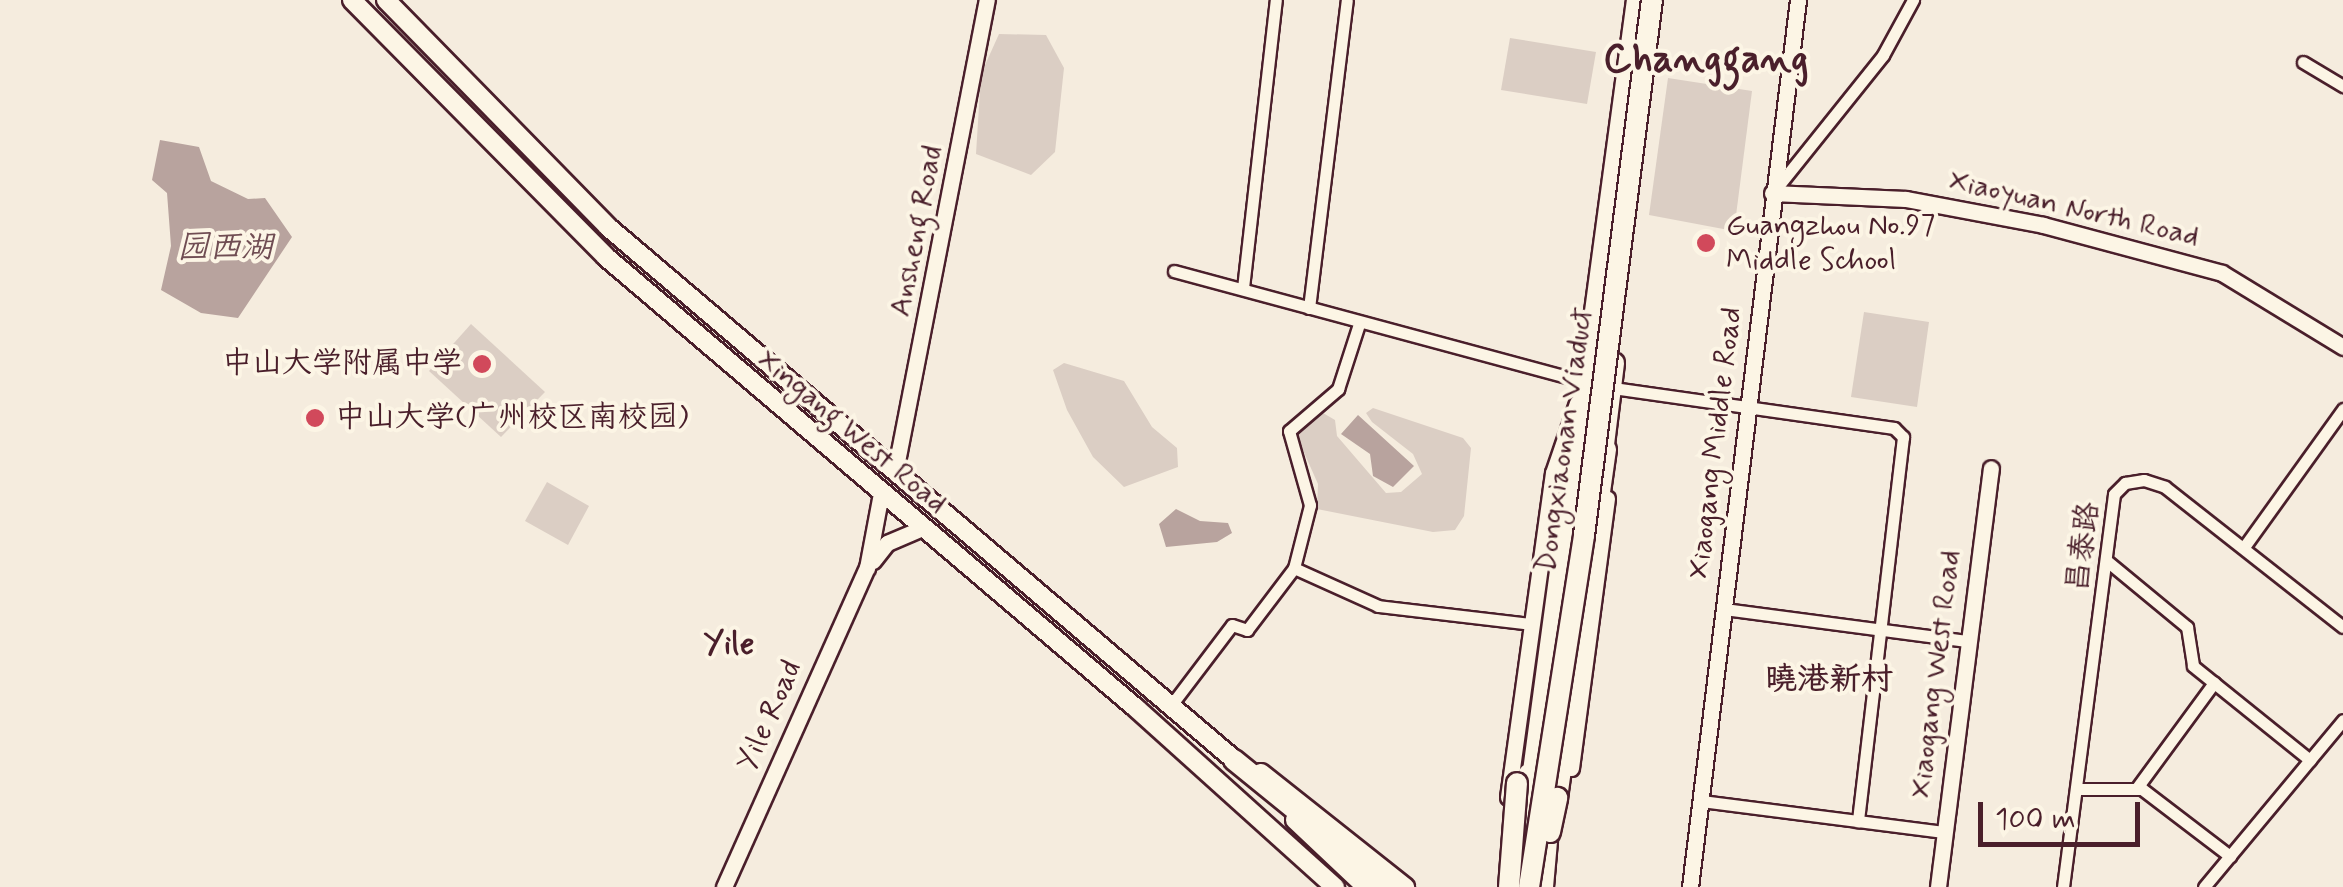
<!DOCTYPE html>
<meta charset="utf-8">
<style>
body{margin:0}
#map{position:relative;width:2343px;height:887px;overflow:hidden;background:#f5ecde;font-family:Mynerve,"LXGW WenKai TC",sans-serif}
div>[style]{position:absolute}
.green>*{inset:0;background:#dbcec4}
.water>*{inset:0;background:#b8a39e}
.roads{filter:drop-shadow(2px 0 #4a1f2b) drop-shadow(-2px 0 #4a1f2b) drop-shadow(0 2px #4a1f2b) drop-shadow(0 -2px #4a1f2b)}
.street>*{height:11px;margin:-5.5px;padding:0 5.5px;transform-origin:5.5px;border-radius:5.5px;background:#fcf5e5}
.secondary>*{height:15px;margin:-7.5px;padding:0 7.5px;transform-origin:7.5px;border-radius:7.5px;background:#fcf5e5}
.primary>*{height:18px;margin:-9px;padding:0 9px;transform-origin:9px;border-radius:9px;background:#fcf5e5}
.highway>*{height:20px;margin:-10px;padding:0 10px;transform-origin:10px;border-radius:10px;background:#fcf5e5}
.bridges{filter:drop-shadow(2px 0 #4a1f2b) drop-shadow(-2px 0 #4a1f2b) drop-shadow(0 2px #4a1f2b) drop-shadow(0 -2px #4a1f2b)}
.highway-bridge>*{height:20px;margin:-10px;padding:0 10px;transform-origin:10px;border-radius:10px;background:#fcf5e5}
.dots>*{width:28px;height:28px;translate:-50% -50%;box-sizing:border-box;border:5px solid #fcf5e5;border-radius:50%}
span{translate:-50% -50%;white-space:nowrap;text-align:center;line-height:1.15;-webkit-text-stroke:8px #fcf5e5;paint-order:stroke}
.street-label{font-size:30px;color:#4a1f2b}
.poi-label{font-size:30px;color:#4a1f2b}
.left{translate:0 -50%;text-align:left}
.right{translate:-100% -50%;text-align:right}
.water-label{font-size:32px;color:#704d53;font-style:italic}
.neighbourhood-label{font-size:32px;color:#4a1f2b;font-weight:700}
.district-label{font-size:40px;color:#4a1f2b;font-weight:700}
.scale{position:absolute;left:1978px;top:802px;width:162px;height:45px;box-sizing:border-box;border:5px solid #4a1f2b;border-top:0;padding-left:12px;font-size:30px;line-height:35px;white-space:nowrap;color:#4a1f2b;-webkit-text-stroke:8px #fcf5e5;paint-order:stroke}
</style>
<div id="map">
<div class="green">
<i style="clip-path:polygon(999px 34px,1046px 35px,1064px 68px,1055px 152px,1031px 175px,976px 154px,981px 74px)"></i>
<i style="clip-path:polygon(1510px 38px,1596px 52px,1587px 104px,1501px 90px)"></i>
<i style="clip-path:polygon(1668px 78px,1752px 91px,1734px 231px,1649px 215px)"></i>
<i style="clip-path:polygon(1864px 312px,1929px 322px,1917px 407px,1851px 397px)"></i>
<i style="clip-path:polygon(471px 324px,545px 392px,501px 437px,429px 371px)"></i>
<i style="clip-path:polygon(1064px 363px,1124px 381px,1152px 427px,1177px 448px,1178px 467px,1124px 487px,1093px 457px,1067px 410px,1053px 370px)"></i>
<i style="clip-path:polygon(1373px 408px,1463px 438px,1471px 448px,1464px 516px,1455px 530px,1433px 532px,1317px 509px,1318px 484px,1298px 439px,1299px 430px,1323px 413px,1335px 420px,1337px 436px,1386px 493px,1401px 492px,1422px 474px,1413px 454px,1372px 422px,1366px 413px)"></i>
<i style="clip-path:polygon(547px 482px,589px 506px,568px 545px,525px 521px)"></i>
</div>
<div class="water">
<i style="clip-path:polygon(160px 140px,199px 147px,211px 181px,248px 199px,265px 198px,292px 237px,238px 318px,201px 313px,161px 290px,171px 246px,167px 193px,152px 180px)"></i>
<i style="clip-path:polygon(1358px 415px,1414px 466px,1393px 487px,1373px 476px,1370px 454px,1341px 434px)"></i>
<i style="clip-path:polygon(1176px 509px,1200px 521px,1228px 523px,1232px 533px,1217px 542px,1166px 547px,1159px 524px)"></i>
</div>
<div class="roads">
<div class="street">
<i style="left:2303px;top:62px;width:47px;rotate:31deg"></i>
<i style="left:1775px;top:190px;width:173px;rotate:-51.3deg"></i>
<i style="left:1883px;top:55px;width:63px;rotate:-61.4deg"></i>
<i style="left:1174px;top:271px;width:423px;rotate:15.1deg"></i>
<i style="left:1243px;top:288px;width:290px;rotate:-83.5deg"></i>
<i style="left:1309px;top:308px;width:310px;rotate:-83deg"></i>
<i style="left:1613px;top:388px;width:284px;rotate:8.1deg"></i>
<i style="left:1894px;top:428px;width:13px;rotate:45deg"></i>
<i style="left:1903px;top:437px;width:387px;rotate:96.7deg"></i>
<i style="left:2244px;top:547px;width:170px;rotate:-54.3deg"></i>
<i style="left:2107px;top:561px;width:104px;rotate:39.5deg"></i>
<i style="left:2187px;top:627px;width:39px;rotate:81deg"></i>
<i style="left:2193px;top:666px;width:150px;rotate:38.8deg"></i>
<i style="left:1294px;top:568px;width:65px;rotate:-75.7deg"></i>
<i style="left:1310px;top:505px;width:77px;rotate:-105.8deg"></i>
<i style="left:1289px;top:431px;width:65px;rotate:-40.6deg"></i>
<i style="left:1338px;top:389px;width:68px;rotate:-72.1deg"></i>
<i style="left:1724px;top:609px;width:245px;rotate:7.5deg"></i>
<i style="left:1172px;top:704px;width:99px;rotate:-52.8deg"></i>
<i style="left:1232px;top:625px;width:16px;rotate:18deg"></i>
<i style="left:1247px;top:630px;width:78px;rotate:-52.8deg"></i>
<i style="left:1294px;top:568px;width:92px;rotate:24.3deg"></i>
<i style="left:1378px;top:606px;width:154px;rotate:6.7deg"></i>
<i style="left:2077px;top:789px;width:65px"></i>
<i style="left:2142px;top:789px;width:111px;rotate:37.3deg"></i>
<i style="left:2136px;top:789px;width:132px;rotate:-53.7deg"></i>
<i style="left:1701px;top:801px;width:245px;rotate:7.3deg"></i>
<i style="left:2063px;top:887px;width:396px;rotate:-82.6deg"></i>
<i style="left:2114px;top:494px;width:16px;rotate:-45deg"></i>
<i style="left:2125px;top:483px;width:19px;rotate:-9deg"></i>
<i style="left:2144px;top:480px;width:22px;rotate:18deg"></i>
<i style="left:2165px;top:487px;width:226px;rotate:38.2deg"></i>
<i style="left:2204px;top:887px;width:217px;rotate:-50.2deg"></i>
</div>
<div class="secondary">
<i style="left:1772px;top:193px;width:134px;rotate:2.6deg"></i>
<i style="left:1906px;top:199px;width:139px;rotate:10.7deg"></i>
<i style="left:2043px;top:225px;width:185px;rotate:15deg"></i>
<i style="left:2222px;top:273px;width:142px;rotate:31.4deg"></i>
<i style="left:895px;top:472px;width:481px;rotate:-79deg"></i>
<i style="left:873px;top:561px;width:23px;rotate:-52deg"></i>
<i style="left:887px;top:543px;width:38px;rotate:-23deg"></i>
<i style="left:1571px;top:768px;width:272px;rotate:-82.4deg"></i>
<i style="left:1508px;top:797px;width:327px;rotate:-82.1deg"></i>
<i style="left:1553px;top:473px;width:74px;rotate:-71.1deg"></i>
<i style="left:724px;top:887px;width:350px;rotate:-65.9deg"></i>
<i style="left:867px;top:568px;width:76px;rotate:-79.4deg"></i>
<i style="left:1690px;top:887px;width:894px;rotate:-83.06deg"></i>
<i style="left:1938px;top:887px;width:422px;rotate:-82.8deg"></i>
</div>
<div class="primary">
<i style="left:352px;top:0;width:361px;rotate:45.3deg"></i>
<i style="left:606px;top:257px;width:696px;rotate:40.4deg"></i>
<i style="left:1136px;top:708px;width:268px;rotate:42deg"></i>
<i style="left:386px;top:0;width:318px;rotate:45.6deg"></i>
<i style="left:608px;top:227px;width:836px;rotate:40.39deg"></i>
<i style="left:1603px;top:461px;width:99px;rotate:-83deg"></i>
<i style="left:1261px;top:773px;width:184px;rotate:38.4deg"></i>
<i style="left:1295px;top:820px;width:98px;rotate:43.3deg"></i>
<i style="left:1521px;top:882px;width:109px;rotate:-86.3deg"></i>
<i style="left:1544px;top:887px;width:69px;rotate:-85deg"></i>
</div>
<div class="highway">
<i style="left:1234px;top:760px;width:201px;rotate:39.1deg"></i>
<i style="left:1531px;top:786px;width:793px;rotate:-82.32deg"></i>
<i style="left:1557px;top:798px;width:352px;rotate:-82deg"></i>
</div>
</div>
<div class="bridges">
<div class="highway-bridge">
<i style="left:1550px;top:832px;width:35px;rotate:-78deg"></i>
<i style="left:1509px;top:887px;width:104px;rotate:-85.6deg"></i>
<i style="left:1529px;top:887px;width:356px;rotate:-81.1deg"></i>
<i style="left:1584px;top:535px;width:539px;rotate:-82.76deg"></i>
</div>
</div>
<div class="dots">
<i style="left:1706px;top:243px;background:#d1495b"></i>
<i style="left:482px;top:364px;background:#d1495b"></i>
<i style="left:315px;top:418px;background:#d1495b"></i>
</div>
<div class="street-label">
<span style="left:2074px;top:209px;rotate:13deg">Xiaoyuan North Road</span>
<span style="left:917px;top:231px;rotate:-79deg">Ansheng Road</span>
<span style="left:852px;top:432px;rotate:40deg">Xingang West Road</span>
<span style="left:1565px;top:440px;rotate:-82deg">Dongxiaonan Viaduct</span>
<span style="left:1716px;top:443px;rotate:-83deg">Xiaogang Middle Road</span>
<span style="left:2084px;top:547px;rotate:-83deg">昌泰路</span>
<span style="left:1936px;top:674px;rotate:-83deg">Xiaogang West Road</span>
<span style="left:770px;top:716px;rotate:-66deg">Yile Road</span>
</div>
<div class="poi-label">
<span class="left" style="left:1726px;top:243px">Guangzhou No.97<br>Middle School</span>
<span class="right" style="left:462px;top:364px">中山大学附属中学</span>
<span class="left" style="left:335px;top:418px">中山大学(广州校区南校园)</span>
</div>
<div class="water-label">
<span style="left:225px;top:248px">园西湖</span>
</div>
<div class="neighbourhood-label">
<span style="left:729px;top:644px">Yile</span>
<span style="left:1829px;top:680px">曉港新村</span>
</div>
<div class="district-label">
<span style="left:1706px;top:60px">Changgang</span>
</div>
<div class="scale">100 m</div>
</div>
